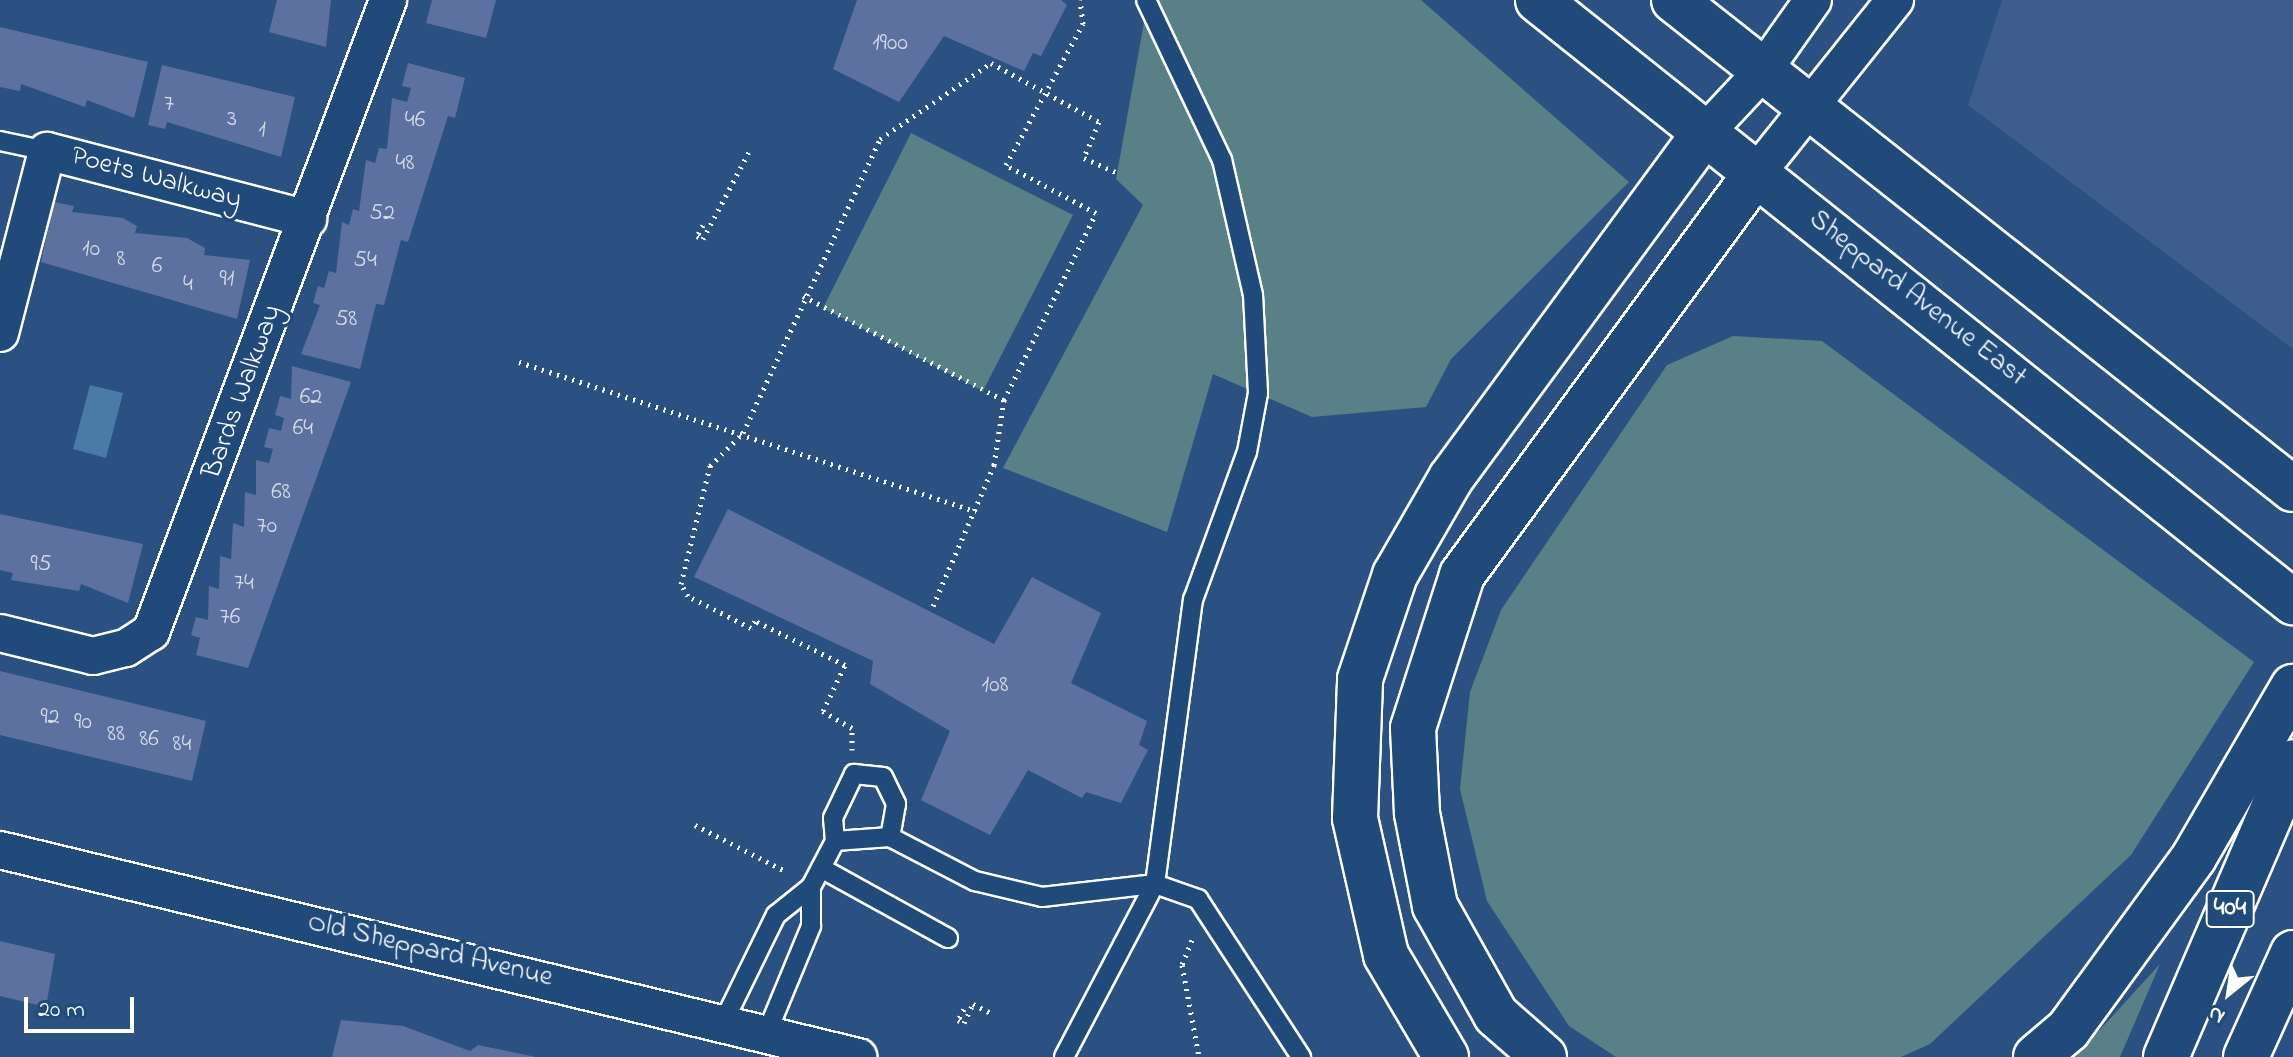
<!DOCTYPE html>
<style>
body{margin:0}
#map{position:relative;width:2293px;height:1057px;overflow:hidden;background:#2a5181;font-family:"Indie Flower",sans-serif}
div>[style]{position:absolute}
.built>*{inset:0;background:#3d5e8c}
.green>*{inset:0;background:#588086}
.water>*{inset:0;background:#497ba6}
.building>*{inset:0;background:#5c719f}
.path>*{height:5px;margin-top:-2.5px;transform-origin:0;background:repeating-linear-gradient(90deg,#fff 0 2px,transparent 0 8px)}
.roads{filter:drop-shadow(2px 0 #fff) drop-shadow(-2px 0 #fff) drop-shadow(0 2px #fff) drop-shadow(0 -2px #fff)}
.lane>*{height:18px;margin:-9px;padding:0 9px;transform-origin:9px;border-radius:9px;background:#1f4a7a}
.street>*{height:36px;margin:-18px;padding:0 18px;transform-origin:18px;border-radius:18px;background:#1f4a7a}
.secondary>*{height:44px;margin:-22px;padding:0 22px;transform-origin:22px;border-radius:22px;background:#1f4a7a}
.highway>*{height:44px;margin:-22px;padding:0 22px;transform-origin:22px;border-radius:22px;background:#1f4a7a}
span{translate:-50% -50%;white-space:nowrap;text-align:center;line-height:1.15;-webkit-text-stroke:7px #1f4a7a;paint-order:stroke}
.number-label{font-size:24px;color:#d6dce7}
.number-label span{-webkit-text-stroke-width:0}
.shield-label span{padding:2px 6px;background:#1f4a7a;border:2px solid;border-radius:6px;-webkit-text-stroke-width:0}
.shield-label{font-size:26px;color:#fff;font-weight:700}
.street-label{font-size:28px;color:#fff}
.north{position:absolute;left:2189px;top:953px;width:80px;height:80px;-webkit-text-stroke:6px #1f4a7a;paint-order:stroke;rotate:210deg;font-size:22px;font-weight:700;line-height:32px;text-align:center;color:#fff}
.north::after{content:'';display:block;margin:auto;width:28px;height:36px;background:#fff;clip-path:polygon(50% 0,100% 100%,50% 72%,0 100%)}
.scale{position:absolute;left:24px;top:997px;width:110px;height:36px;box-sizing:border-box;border:4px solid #fff;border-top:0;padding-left:10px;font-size:24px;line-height:28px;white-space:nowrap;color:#fff;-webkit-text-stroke:6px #1f4a7a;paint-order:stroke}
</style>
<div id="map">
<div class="built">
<i style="clip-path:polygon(2002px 0,2293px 0,2293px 349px,1968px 105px)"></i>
</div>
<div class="green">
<i style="clip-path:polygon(1148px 0,1421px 0,1629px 182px,1451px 359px,1426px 407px,1312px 417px,1213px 374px,1167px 532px,1003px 468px,1143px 205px,1116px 179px)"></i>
<i style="clip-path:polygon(911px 133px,1073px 215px,983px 391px,823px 308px)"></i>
<i style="clip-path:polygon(1733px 336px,1822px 341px,2254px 662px,2131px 855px,1930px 1044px,1901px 1057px,1616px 1057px,1569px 1026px,1487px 901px,1460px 789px,1470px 692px,1501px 610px,1667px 365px)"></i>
<i style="clip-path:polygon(2160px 964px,2120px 1057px,2075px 1057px)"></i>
</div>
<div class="water">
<i style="clip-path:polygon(90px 385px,123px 393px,106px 458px,73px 449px)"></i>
</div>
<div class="building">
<i style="clip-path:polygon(277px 0,331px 0,326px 47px,269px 32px)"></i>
<i style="clip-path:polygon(432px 0,496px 0,486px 38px,426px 23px)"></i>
<i style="clip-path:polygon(857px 0,1061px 0,1067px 5px,1041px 56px,1033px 53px,1024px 71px,944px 36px,899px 102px,833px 69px)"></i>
<i style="clip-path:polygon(0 27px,148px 62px,134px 118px,87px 100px,85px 107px,21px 84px,20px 91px,0 87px)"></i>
<i style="clip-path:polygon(408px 63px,465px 78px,455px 118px,448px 116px,408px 242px,401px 240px,384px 305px,376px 304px,360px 369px,301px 354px,320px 305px,313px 303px,318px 286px,324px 288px,329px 271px,336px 273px,342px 222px,349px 225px,353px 209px,359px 211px,366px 160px,375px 163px,379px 148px,387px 149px,392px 98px,407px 102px,411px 88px,402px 86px)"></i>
<i style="clip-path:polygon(162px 65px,295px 97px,281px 157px,167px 122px,165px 129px,148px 125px)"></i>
<i style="clip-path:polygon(54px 202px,74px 206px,72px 212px,123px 218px,137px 226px,135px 233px,187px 238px,205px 248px,204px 255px,250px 260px,237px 319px,41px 262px)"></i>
<i style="clip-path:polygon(292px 366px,351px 382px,248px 668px,196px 655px,200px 638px,191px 635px,196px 617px,208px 620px,209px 586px,219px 589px,220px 556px,231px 559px,233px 523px,244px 527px,245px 492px,256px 495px,256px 460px,269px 463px,273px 449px,264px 447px,269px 428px,281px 431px,284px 418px,275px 415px,280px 396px,291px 399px)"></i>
<i style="clip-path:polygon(728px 509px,994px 644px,1032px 577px,1101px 613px,1071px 683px,1147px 721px,1139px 745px,1148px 750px,1121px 803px,1086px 792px,1082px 798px,1028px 770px,990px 835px,921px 800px,950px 731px,870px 684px,873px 661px,694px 577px)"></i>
<i style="clip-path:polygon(0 514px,143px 544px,128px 603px,81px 584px,79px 591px,11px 580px,13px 573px,0 570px)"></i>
<i style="clip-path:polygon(0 671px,206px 721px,192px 781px,0 735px)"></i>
<i style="clip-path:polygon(0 941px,55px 954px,46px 1007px,0 996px)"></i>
<i style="clip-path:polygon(341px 1020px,403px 1026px,470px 1051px,478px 1045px,536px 1057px,332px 1057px)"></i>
</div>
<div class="path">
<i style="left:703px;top:225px;width:13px;rotate:119deg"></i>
<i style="left:697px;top:236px;width:7px;rotate:27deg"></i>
<i style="left:703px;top:239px;width:101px;rotate:-62.2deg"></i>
<i style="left:803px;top:296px;width:226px;rotate:27.4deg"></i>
<i style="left:1004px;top:400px;width:208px;rotate:-63.8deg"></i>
<i style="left:1096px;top:213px;width:102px;rotate:-151.9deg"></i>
<i style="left:1006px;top:165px;width:161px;rotate:-61.4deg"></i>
<i style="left:1083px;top:24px;width:24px;rotate:-97deg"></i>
<i style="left:519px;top:362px;width:481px;rotate:18.1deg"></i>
<i style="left:933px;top:606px;width:154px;rotate:-66.6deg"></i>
<i style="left:994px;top:465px;width:66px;rotate:-81.3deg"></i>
<i style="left:852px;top:750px;width:22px;rotate:-90deg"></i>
<i style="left:852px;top:728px;width:34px;rotate:-150deg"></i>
<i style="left:823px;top:711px;width:51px;rotate:-64.4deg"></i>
<i style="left:845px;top:665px;width:100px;rotate:-153.9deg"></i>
<i style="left:755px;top:621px;width:8px;rotate:120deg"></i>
<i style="left:751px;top:628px;width:71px;rotate:-153.1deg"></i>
<i style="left:688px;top:596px;width:14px;rotate:-120deg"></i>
<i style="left:681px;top:584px;width:122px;rotate:-76.2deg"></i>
<i style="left:710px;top:466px;width:47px;rotate:-45deg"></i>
<i style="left:743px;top:433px;width:324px;rotate:-65deg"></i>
<i style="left:880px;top:139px;width:135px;rotate:-34.4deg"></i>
<i style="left:991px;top:63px;width:123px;rotate:28.6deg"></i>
<i style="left:1099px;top:122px;width:39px;rotate:113deg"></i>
<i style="left:1084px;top:158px;width:35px;rotate:24deg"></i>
<i style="left:695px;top:825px;width:99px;rotate:27.1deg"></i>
<i style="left:1192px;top:940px;width:27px;rotate:112deg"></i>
<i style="left:1182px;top:965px;width:94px;rotate:79.5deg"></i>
<i style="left:964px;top:1009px;width:13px;rotate:119deg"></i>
<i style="left:958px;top:1020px;width:7px;rotate:27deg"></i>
<i style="left:964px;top:1023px;width:21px;rotate:-65deg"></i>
<i style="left:973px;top:1004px;width:20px;rotate:27deg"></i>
</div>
<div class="roads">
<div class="lane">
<i style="left:0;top:141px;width:48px;rotate:12deg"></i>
<i style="left:835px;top:841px;width:23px;rotate:-95deg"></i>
<i style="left:833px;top:818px;width:49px;rotate:-64.5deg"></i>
<i style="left:854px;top:774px;width:29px;rotate:6deg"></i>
<i style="left:883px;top:777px;width:30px;rotate:64deg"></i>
<i style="left:896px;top:804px;width:34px;rotate:100deg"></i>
<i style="left:821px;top:868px;width:145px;rotate:28.9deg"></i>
<i style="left:725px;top:1019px;width:116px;rotate:-63.9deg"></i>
<i style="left:776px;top:915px;width:45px;rotate:-38.7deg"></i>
<i style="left:811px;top:887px;width:52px;rotate:-62.4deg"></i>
<i style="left:835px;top:841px;width:55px;rotate:-4.2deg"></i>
<i style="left:890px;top:837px;width:96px;rotate:27.4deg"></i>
<i style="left:975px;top:881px;width:69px;rotate:13.4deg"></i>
<i style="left:1042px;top:897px;width:114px;rotate:-6.6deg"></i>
<i style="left:1155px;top:884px;width:46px;rotate:19.2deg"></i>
<i style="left:1198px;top:899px;width:189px;rotate:56.9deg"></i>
<i style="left:768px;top:1030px;width:113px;rotate:-67.5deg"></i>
<i style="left:811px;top:926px;width:39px;rotate:-90deg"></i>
<i style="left:1064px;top:1057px;width:195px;rotate:-62.3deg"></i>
<i style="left:1155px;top:884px;width:287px;rotate:-82.4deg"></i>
<i style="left:1193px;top:600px;width:158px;rotate:-70deg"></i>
<i style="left:1247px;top:452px;width:60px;rotate:-79.4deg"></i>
<i style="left:1258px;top:393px;width:98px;rotate:-92.9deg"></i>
<i style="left:1253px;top:295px;width:139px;rotate:-102.9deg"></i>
<i style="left:1222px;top:160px;width:177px;rotate:-115.4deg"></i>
</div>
<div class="street">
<i style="left:1704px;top:134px;width:85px;rotate:-46.9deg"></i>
<i style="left:1762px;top:72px;width:88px;rotate:-54.7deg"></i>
<i style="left:1756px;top:174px;width:223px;rotate:-51.4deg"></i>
<i style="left:0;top:333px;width:188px;rotate:-75.5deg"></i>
<i style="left:47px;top:151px;width:270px;rotate:14.6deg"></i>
<i style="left:0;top:633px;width:96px;rotate:13.9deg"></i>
<i style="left:93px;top:656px;width:34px;rotate:-14deg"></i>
<i style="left:126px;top:648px;width:30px;rotate:-33deg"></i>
<i style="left:151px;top:632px;width:675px;rotate:-69.44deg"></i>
<i style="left:0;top:850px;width:883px;rotate:13.56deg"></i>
</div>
<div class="secondary">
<i style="left:1538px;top:0;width:966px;rotate:38.57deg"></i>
<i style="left:1674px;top:0;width:789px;rotate:38.31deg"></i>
</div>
<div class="highway">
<i style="left:1446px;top:1057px;width:118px;rotate:-120.5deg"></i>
<i style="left:1386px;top:955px;width:140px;rotate:-102.8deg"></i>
<i style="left:1355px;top:818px;width:139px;rotate:-87.9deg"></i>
<i style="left:1360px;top:679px;width:110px;rotate:-71.4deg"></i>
<i style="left:1395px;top:575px;width:112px;rotate:-60deg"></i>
<i style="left:1451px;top:478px;width:427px;rotate:-53.7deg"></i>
<i style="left:1544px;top:1057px;width:64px;rotate:-138.8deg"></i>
<i style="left:1496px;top:1015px;width:125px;rotate:-119.2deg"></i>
<i style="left:1435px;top:906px;width:95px;rotate:-101deg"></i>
<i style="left:1417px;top:813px;width:85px;rotate:-92.7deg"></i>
<i style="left:1413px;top:728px;width:161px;rotate:-72.2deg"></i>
<i style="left:1462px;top:575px;width:497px;rotate:-53.8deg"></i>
<i style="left:2036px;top:1057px;width:42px;rotate:-40.2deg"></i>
<i style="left:2068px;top:1030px;width:214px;rotate:-53.9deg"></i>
<i style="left:2194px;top:857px;width:197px;rotate:-59.8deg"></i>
<i style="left:2166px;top:1057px;width:321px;rotate:-66.7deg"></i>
<i style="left:2246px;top:1057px;width:114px;rotate:-65.7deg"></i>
</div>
</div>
<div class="number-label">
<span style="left:890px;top:44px">1900</span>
<span style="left:169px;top:105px">7</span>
<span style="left:232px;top:120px">3</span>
<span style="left:415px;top:121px">46</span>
<span style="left:262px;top:131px">1</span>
<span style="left:405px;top:164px">48</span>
<span style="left:382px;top:214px">52</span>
<span style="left:91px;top:250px">10</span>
<span style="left:121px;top:260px">8</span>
<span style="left:365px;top:261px">54</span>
<span style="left:157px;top:267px">6</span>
<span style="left:227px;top:280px">91</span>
<span style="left:188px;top:285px">4</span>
<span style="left:346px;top:320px">58</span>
<span style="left:311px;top:398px">62</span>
<span style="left:303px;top:429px">64</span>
<span style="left:281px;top:493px">68</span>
<span style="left:267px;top:527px">70</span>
<span style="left:41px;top:565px">95</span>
<span style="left:244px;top:584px">74</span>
<span style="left:230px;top:618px">76</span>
<span style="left:995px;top:686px">108</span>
<span style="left:50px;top:718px">92</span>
<span style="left:83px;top:723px">90</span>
<span style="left:116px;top:735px">88</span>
<span style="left:149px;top:740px">86</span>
<span style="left:182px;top:745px">84</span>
</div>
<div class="shield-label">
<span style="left:2230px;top:909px">404</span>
</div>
<div class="street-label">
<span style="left:156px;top:179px;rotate:15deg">Poets Walkway</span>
<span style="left:1917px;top:299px;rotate:38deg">Sheppard Avenue East</span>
<span style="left:243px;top:392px;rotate:-70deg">Bards Walkway</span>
<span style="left:430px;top:951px;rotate:13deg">Old Sheppard Avenue</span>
</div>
<div class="north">N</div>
<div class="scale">20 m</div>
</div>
